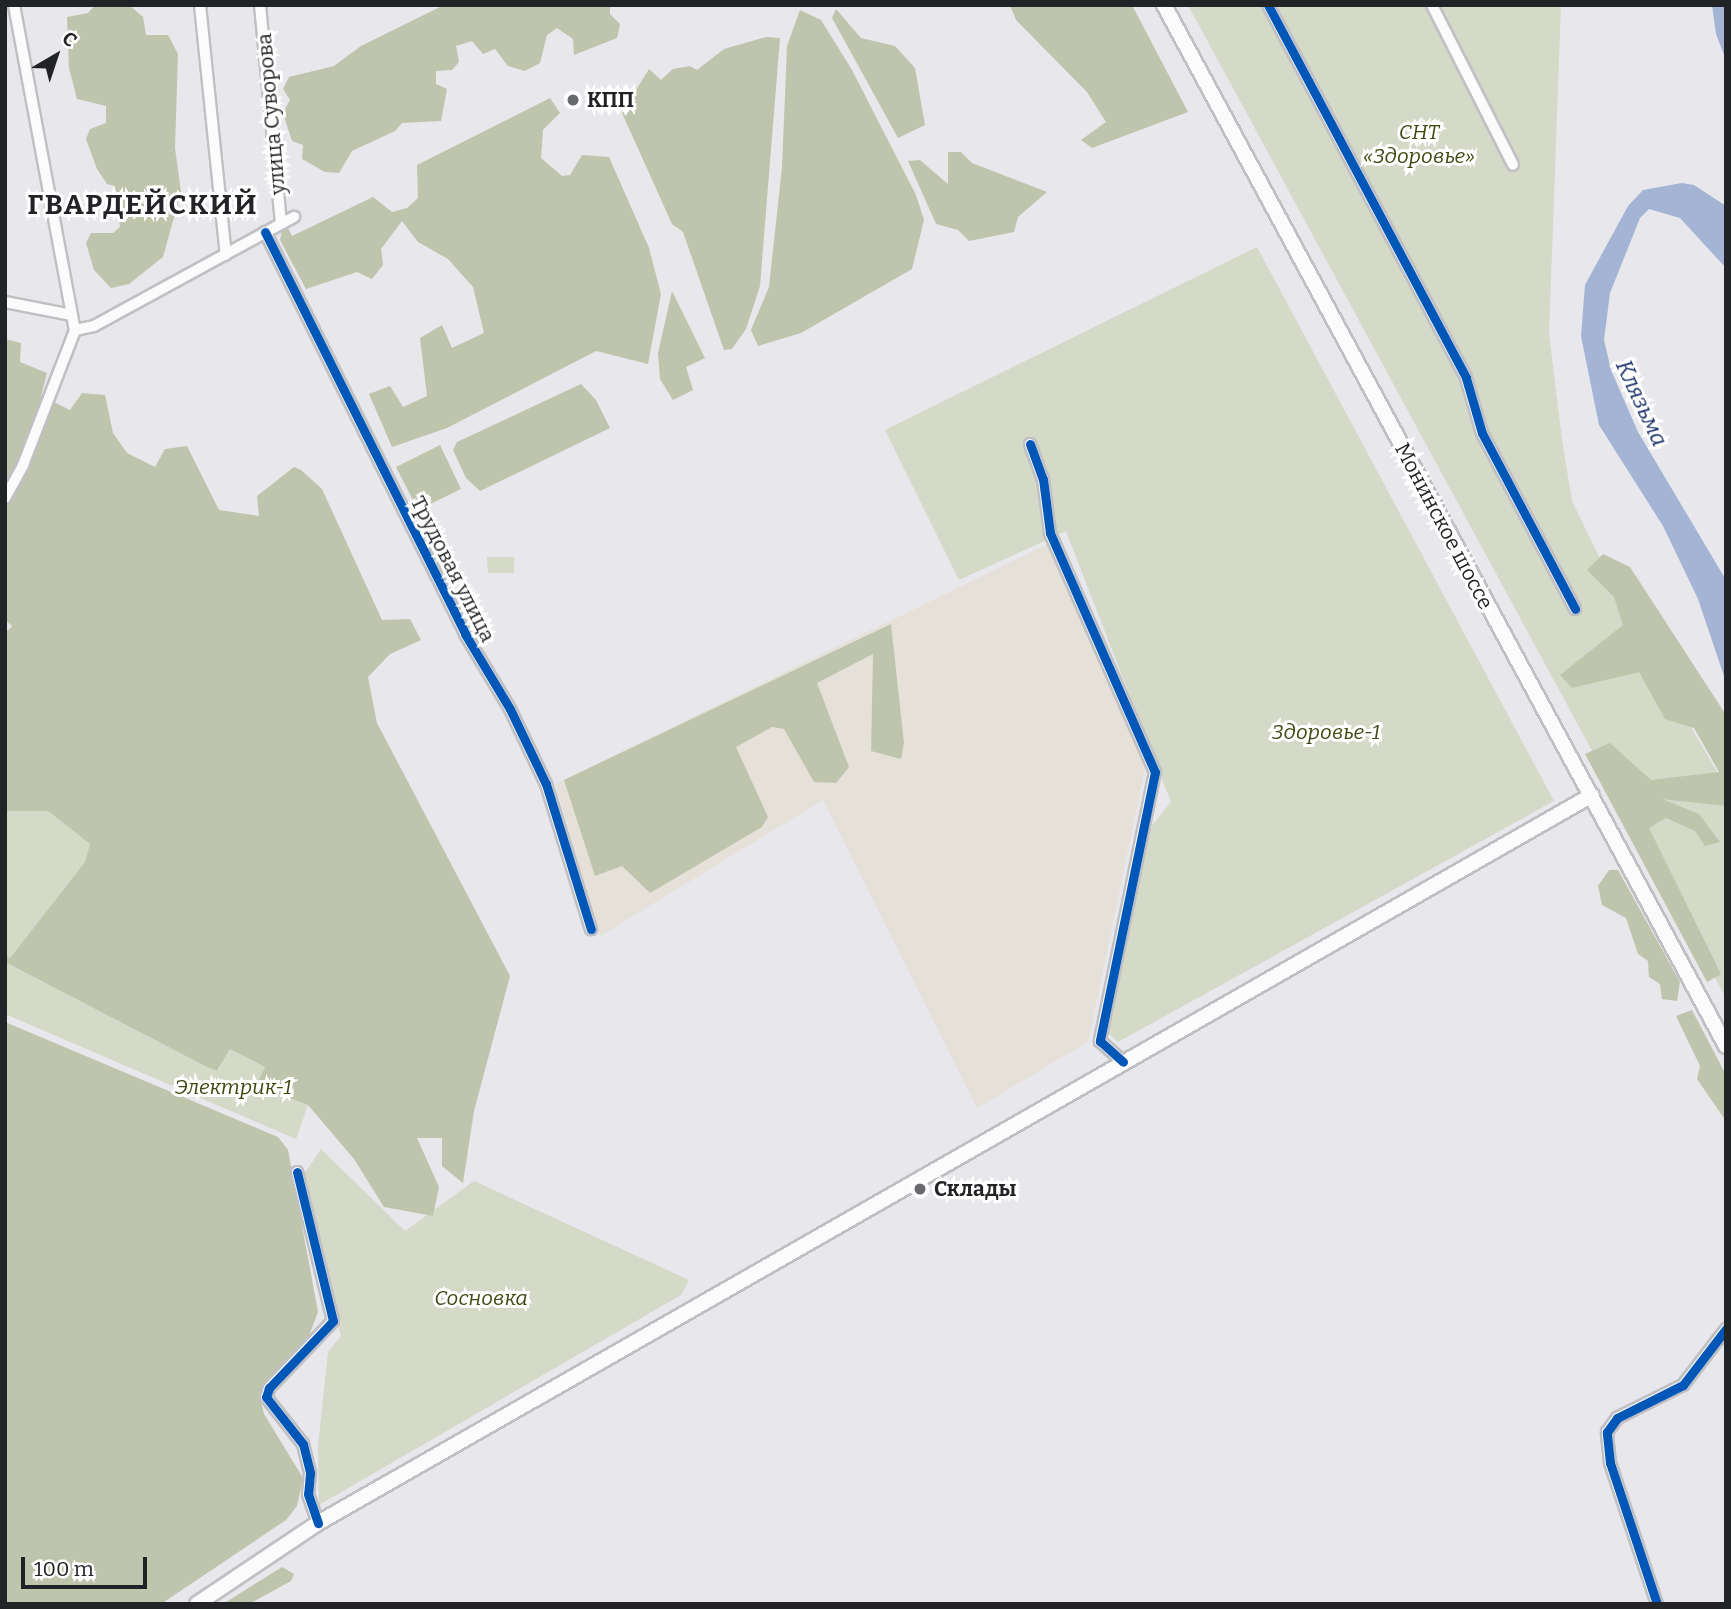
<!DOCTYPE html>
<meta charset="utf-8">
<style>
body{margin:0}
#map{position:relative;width:1731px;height:1609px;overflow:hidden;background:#e7e7ec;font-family:Bitter,serif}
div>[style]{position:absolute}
.industrial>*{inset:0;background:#e6e1d8}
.green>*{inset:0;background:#d4d9c8}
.forest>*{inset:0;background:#bec5ac}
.water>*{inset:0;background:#a4b4d5}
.roads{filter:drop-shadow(2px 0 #c0c0c4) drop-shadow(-2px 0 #c0c0c4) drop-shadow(0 2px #c0c0c4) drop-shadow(0 -2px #c0c0c4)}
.street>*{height:10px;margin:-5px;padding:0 5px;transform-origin:5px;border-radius:5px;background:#fbfbfc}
.secondary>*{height:14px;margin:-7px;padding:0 7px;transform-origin:7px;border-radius:7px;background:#fbfbfc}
.cycleway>*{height:9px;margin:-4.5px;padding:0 4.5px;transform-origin:4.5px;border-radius:4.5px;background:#0057b8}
.dots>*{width:19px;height:19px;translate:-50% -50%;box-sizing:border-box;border:4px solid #fff;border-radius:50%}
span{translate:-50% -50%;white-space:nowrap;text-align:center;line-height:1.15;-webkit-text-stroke:6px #fff;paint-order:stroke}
.poi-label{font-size:21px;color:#222326;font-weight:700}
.left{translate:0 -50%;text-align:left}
.street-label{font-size:21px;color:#222326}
.park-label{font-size:21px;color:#3e4a11;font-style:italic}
.water-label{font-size:23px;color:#1a3168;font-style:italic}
.district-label{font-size:28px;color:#222326;font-weight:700;letter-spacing:2px}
.frame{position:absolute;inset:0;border:7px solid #222326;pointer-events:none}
.north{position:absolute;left:21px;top:21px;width:70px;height:70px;-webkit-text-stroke:5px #fff;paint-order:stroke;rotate:39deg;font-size:19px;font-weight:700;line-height:28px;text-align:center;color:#222326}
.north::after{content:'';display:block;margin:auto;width:24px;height:32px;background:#222326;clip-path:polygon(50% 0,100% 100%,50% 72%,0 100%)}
.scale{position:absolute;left:21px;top:1557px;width:126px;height:32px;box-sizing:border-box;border:4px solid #222326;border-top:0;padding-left:9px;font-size:21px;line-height:24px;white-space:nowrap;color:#222326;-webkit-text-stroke:5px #fff;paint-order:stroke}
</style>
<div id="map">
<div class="industrial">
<i style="clip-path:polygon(1052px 542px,1147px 759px,1088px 1042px,977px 1108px,823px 800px,600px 936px,555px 784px)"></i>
</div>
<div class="green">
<i style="clip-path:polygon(1188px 5px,1561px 5px,1549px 334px,1562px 440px,1572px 501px,1637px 635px,1726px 787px,1726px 998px)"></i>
<i style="clip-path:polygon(1257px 247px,1554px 801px,1118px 1042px,1107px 1032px,1145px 844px,1153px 824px,1171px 802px,1066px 531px,959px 580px,885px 430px)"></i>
<i style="clip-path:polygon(487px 557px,514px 557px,514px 573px,488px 573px)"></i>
<i style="clip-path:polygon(18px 809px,48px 811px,90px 844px,85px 862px,10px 958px,5px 956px,5px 811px)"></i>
<i style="clip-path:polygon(5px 962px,205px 1066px,218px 1071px,230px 1049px,265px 1067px,256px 1085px,308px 1105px,296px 1139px,5px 1014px)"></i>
<i style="clip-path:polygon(321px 1149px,405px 1231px,474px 1181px,689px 1280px,681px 1295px,319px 1505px,318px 1446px,328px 1352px,341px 1336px,300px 1180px)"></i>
</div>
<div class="forest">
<i style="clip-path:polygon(95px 5px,129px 5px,143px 17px,146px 35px,168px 35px,178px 54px,175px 148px,181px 192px,163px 257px,129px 284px,111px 288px,94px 270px,86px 243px,91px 233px,113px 233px,120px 227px,115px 186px,107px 184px,97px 169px,86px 139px,90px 129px,106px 123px,106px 106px,77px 99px,69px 68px,67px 17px,88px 13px)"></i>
<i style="clip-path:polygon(610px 5px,610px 14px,620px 24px,617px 38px,574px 55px,573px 39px,557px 28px,547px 35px,540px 63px,525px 71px,508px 66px,495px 49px,483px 54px,472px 41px,456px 46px,459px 62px,452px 70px,436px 71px,436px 84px,447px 89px,441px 121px,402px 123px,395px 131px,352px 151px,339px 173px,325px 172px,302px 159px,303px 145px,292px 141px,283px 113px,290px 100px,283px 89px,289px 77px,334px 66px,361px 46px,440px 7px)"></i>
<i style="clip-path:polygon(1010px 5px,1132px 5px,1188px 112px,1092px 148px,1081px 140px,1106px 122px,1087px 92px,1016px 20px)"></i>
<i style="clip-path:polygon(836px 9px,861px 38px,895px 46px,915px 68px,925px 125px,898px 138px,832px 18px)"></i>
<i style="clip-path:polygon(800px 10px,821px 20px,852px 70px,916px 195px,924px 220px,912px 269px,801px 333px,758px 346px,751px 330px,769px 287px,782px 167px,787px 46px)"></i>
<i style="clip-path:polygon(766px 37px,780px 38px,760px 286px,746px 329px,732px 349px,724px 350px,683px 232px,672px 224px,622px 113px,649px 69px,661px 80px,673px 69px,690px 66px,697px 70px,724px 49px)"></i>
<i style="clip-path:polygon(550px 98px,560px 113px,543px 130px,541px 158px,562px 176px,570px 175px,582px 155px,609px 157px,649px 248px,661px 294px,648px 364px,596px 351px,447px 428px,392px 447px,369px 394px,390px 386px,403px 407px,427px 396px,420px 338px,442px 325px,452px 348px,484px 333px,473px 287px,448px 259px,418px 242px,402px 221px,381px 249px,383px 265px,372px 279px,357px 272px,306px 289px,280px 240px,282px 231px,288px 228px,292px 236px,373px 197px,392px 212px,407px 208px,418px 198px,417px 165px)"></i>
<i style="clip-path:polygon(948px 152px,961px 152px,972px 163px,1047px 192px,1018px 217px,1014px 232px,969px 241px,958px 230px,936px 224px,908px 161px,920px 160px,948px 184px)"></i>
<i style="clip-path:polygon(672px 291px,705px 358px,686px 367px,693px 390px,673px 400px,660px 379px,658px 353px)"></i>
<i style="clip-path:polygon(5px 339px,21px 343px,20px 362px,47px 373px,41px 396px,70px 410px,82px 393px,105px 395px,113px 433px,127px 453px,155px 467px,165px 449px,187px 446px,219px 510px,259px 516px,257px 496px,294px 467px,301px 470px,322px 489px,382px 620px,410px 619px,421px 640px,390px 654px,368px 677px,377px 723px,510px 976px,474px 1111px,463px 1183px,442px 1166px,442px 1138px,417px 1138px,439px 1187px,433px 1216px,384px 1207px,354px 1159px,308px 1105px,256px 1085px,265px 1067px,230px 1049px,217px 1071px,205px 1066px,5px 962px,5px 956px,10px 958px,85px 862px,90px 844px,48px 811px,5px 811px,5px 633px,12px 626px,5px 620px)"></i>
<i style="clip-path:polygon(581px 384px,596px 400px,610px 428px,480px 491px,466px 478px,453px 450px,457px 442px)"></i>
<i style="clip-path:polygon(440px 445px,461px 489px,418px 510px,396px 467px)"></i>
<i style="clip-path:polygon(1603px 554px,1630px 567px,1726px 715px,1726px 806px,1662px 799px,1699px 814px,1720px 842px,1705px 846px,1695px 831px,1666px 818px,1649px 828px,1721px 974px,1707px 982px,1585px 754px,1610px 743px,1651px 780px,1719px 772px,1694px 728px,1665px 719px,1639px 672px,1572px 688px,1560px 675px,1623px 625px,1614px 597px,1587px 570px)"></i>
<i style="clip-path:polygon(891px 624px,904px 743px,901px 759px,871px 751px,873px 654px,817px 683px,849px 767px,836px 783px,814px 782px,784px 729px,772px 727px,736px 747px,768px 817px,762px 827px,650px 893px,622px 866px,595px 876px,564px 780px)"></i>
<i style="clip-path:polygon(1609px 870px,1618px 870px,1680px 982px,1677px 1001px,1662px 999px,1660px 984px,1649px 977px,1648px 961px,1638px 954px,1626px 918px,1602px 905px,1598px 886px)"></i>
<i style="clip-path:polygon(1692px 1010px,1726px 1075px,1726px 1121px,1697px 1079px,1700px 1066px,1676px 1016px)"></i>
<i style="clip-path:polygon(5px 1022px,278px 1137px,288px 1150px,318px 1312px,307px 1341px,259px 1393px,264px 1414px,303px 1478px,297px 1506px,286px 1520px,161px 1604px,5px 1604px)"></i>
<i style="clip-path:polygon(282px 1567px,294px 1574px,291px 1581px,249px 1604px,223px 1604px)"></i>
</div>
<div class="water">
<i style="clip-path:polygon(1712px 5px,1726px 5px,1726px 60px,1716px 34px)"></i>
<i style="clip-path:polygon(1682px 183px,1694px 185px,1726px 206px,1726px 268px,1680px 218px,1649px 209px,1640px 218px,1610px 293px,1604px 340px,1611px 370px,1638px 432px,1726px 580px,1726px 682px,1698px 599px,1663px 526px,1599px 425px,1581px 336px,1585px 285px,1628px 206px,1643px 190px)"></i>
</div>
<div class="roads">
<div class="street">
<i style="left:14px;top:5px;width:331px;rotate:79.4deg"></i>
<i style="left:200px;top:5px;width:251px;rotate:84.1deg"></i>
<i style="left:260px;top:5px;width:219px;rotate:84.5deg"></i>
<i style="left:1268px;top:5px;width:422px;rotate:62deg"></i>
<i style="left:1466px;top:378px;width:57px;rotate:73.8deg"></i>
<i style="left:1482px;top:433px;width:199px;rotate:62.1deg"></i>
<i style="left:1432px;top:5px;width:179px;rotate:63.1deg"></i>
<i style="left:265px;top:232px;width:449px;rotate:63.5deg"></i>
<i style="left:465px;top:634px;width:87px;rotate:59deg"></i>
<i style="left:510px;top:709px;width:83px;rotate:64.4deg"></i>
<i style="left:546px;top:784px;width:152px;rotate:72.8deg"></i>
<i style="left:5px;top:302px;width:68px;rotate:11deg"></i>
<i style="left:1030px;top:444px;width:37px;rotate:70deg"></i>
<i style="left:1043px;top:479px;width:54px;rotate:82.6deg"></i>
<i style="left:1050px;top:533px;width:261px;rotate:66.3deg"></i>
<i style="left:1155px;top:772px;width:275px;rotate:101.6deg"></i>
<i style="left:1100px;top:1041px;width:31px;rotate:42deg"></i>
<i style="left:5px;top:498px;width:38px;rotate:-61deg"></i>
<i style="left:23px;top:465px;width:145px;rotate:-68.9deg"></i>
<i style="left:75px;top:330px;width:19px;rotate:-12deg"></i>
<i style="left:94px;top:326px;width:228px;rotate:-28.6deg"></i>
<i style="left:297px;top:1172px;width:153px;rotate:76.4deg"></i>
<i style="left:333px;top:1321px;width:93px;rotate:133.7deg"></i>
<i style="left:269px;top:1388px;width:9px;rotate:108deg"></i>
<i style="left:266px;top:1397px;width:60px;rotate:51.8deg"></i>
<i style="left:303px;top:1444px;width:30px;rotate:76deg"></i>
<i style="left:310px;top:1473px;width:21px;rotate:95deg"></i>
<i style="left:308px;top:1494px;width:31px;rotate:71deg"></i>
<i style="left:1657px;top:1604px;width:149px;rotate:-108.4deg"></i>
<i style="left:1610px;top:1463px;width:31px;rotate:-96deg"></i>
<i style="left:1607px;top:1432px;width:17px;rotate:-54deg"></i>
<i style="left:1617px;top:1418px;width:74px;rotate:-26.6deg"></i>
<i style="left:1683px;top:1385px;width:71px;rotate:-52.5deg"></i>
</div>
<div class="secondary">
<i style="left:1164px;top:5px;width:1183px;rotate:61.64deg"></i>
<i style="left:197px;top:1604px;width:146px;rotate:-33.8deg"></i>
<i style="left:318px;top:1523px;width:1467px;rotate:-29.74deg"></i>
</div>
</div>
<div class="cycleway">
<i style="left:1268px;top:5px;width:422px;rotate:62deg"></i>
<i style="left:1466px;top:378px;width:57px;rotate:73.8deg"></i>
<i style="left:1482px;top:433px;width:199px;rotate:62.1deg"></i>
<i style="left:265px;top:232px;width:449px;rotate:63.5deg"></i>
<i style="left:465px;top:634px;width:87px;rotate:59deg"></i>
<i style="left:510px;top:709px;width:83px;rotate:64.4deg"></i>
<i style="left:546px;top:784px;width:152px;rotate:72.8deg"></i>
<i style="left:1030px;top:444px;width:37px;rotate:70deg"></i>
<i style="left:1043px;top:479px;width:54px;rotate:82.6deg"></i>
<i style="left:1050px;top:533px;width:261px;rotate:66.3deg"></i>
<i style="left:1155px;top:772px;width:275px;rotate:101.6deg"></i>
<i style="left:1100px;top:1041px;width:31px;rotate:42deg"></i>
<i style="left:297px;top:1172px;width:153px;rotate:76.4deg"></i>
<i style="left:333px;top:1321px;width:93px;rotate:133.7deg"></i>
<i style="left:269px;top:1388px;width:9px;rotate:108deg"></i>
<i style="left:266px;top:1397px;width:60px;rotate:51.8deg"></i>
<i style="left:303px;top:1444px;width:30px;rotate:76deg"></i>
<i style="left:310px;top:1473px;width:21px;rotate:95deg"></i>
<i style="left:308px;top:1494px;width:31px;rotate:71deg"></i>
<i style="left:1657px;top:1604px;width:149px;rotate:-108.4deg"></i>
<i style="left:1610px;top:1463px;width:31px;rotate:-96deg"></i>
<i style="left:1607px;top:1432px;width:17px;rotate:-54deg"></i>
<i style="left:1617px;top:1418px;width:74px;rotate:-26.6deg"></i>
<i style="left:1683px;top:1385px;width:71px;rotate:-52.5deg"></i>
</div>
<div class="dots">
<i style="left:573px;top:100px;background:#67686b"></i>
<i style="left:920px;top:1189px;background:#67686b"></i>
</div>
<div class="poi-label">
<span class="left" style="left:587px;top:100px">КПП</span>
<span class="left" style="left:934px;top:1189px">Склады</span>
</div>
<div class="street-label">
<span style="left:271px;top:114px;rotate:-95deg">улица Суворова</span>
<span style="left:1444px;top:526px;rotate:62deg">Монинское шоссе</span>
<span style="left:453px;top:569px;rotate:63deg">Трудовая улица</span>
</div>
<div class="park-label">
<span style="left:1419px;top:144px">СНТ<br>«Здоровье»</span>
<span style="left:1326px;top:732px">Здоровье-1</span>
<span style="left:233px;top:1087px">Электрик-1</span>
<span style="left:481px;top:1298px">Сосновка</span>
</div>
<div class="water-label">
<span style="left:1642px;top:403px;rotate:65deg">Клязьма</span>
</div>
<div class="district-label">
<span style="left:143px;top:205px">ГВАРДЕЙСКИЙ</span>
</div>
<div class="frame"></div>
<div class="north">С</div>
<div class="scale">100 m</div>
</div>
